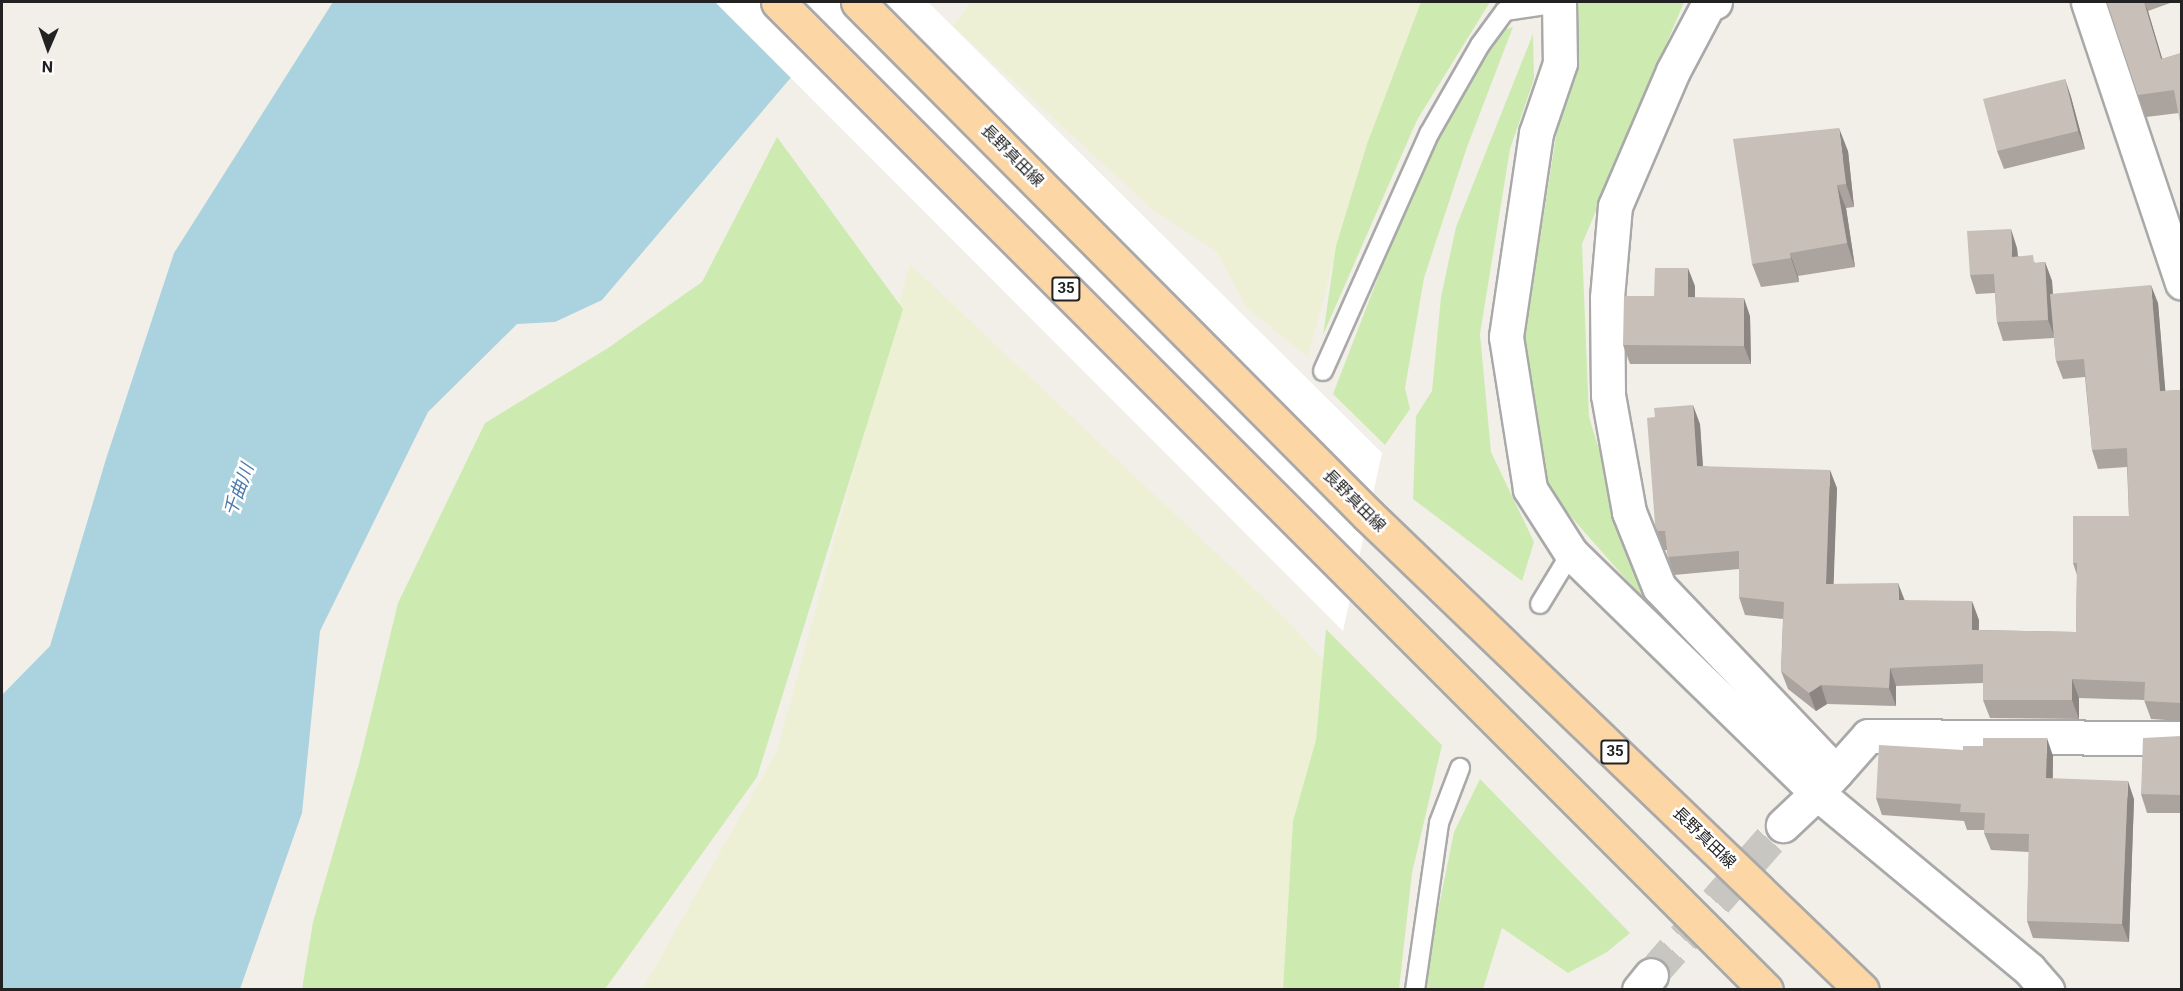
<!DOCTYPE html>
<meta charset="utf-8">
<style>
body{margin:0}
#map{position:relative;width:2183px;height:991px;overflow:hidden;background:#f2efe9;font-family:Roboto,"Noto Sans JP",sans-serif}
div>[style]{position:absolute}
.farmland>*{inset:0;background:#eef0d5}
.grass>*{inset:0;background:#cdebb0}
.water>*{inset:0;background:#aad3df}
.pier>*{inset:0;background:#fff}
.minor-tunnel>*{height:33px;margin-top:-16.5px;transform-origin:0;background:repeating-linear-gradient(90deg,#c8c6c1 0 33px,transparent 0 49px)}
.roads{filter:drop-shadow(2px 0 #a9a9a9) drop-shadow(-2px 0 #a9a9a9) drop-shadow(0 2px #a9a9a9) drop-shadow(0 -2px #a9a9a9)}
.service>*{height:18px;margin:-9px;padding:0 9px;transform-origin:9px;border-radius:9px;background:#fff}
.minor>*{height:33px;margin:-16.5px;padding:0 16.5px;transform-origin:16.5px;border-radius:16.5px;background:#fff}
.primary>*{height:33px;margin:-16.5px;padding:0 16.5px;transform-origin:16.5px;border-radius:16.5px;background:#fcd6a4}
.wall>*{inset:0;background:#aba49e}
.shaded-wall>*{inset:0;background:#8b8681}
.building>*{inset:0;background:#c7bfb8}
span{translate:-50% -50%;white-space:nowrap;text-align:center;line-height:1.15;-webkit-text-stroke:5px #fff;paint-order:stroke}
.shield-label span{padding:2px 4px;background:#fff;border:2px solid;border-radius:4px;-webkit-text-stroke-width:0}
.shield-label{font-size:15px;color:#222;font-weight:700}
.street-label{font-size:16px;color:#222}
.water-label{font-size:18px;color:#4a7aab;font-style:italic}
.frame{position:absolute;inset:0;border:3px solid #222;pointer-events:none}
.north{position:absolute;left:18px;top:18px;width:60px;height:60px;-webkit-text-stroke:4px #fff;paint-order:stroke;rotate:182deg;font-size:16px;font-weight:700;line-height:24px;text-align:center;color:#222}
.north::after{content:'';display:block;margin:auto;width:21px;height:27px;background:#222;clip-path:polygon(50% 0,100% 100%,50% 72%,0 100%)}
</style>
<div id="map">
<div class="farmland">
<i style="clip-path:polygon(971px 2px,1421px 2px,1341px 232px,1308px 357px,1247px 308px,1216px 251px,1152px 209px,953px 26px)"></i>
<i style="clip-path:polygon(910px 264px,1286px 619px,1323px 660px,1316px 740px,1293px 821px,1283px 989px,642px 990px,777px 751px)"></i>
</div>
<div class="grass">
<i style="clip-path:polygon(1421px 2px,1490px 2px,1417px 120px,1323px 335px,1336px 246px,1367px 144px)"></i>
<i style="clip-path:polygon(1577px 2px,1684px 2px,1582px 244px,1589px 417px,1646px 602px,1551px 494px,1529px 415px,1524px 340px)"></i>
<i style="clip-path:polygon(1513px 27px,1467px 147px,1424px 278px,1405px 388px,1410px 409px,1385px 445px,1333px 394px,1413px 187px,1496px 32px)"></i>
<i style="clip-path:polygon(1533px 34px,1534px 79px,1510px 149px,1480px 334px,1491px 452px,1534px 542px,1522px 581px,1413px 499px,1416px 416px,1432px 391px,1441px 297px,1456px 227px)"></i>
<i style="clip-path:polygon(777px 137px,903px 309px,757px 777px,605px 989px,302px 989px,313px 922px,359px 764px,398px 603px,485px 423px,608px 348px,702px 282px)"></i>
<i style="clip-path:polygon(1326px 629px,1442px 745px,1412px 873px,1399px 989px,1283px 989px,1293px 821px,1316px 740px)"></i>
<i style="clip-path:polygon(1480px 779px,1630px 933px,1607px 952px,1568px 973px,1502px 928px,1483px 989px,1422px 990px,1454px 832px)"></i>
</div>
<div class="water">
<i style="clip-path:polygon(333px 2px,849px 2px,850px 8px,602px 300px,555px 322px,517px 324px,428px 412px,320px 631px,302px 813px,240px 989px,2px 990px,2px 695px,50px 646px,106px 459px,174px 253px)"></i>
</div>
<div class="pier">
<i style="clip-path:polygon(715px 2px,928px 2px,1382px 453px,1343px 631px)"></i>
</div>
<div class="minor-tunnel">
<i style="left:1651px;top:975px;width:200px;rotate:-48.7deg"></i>
</div>
<div class="roads">
<div class="service">
<i style="left:1323px;top:371px;width:260px;rotate:-65.9deg"></i>
<i style="left:1429px;top:134px;width:103px;rotate:-60.2deg"></i>
<i style="left:1480px;top:45px;width:42px;rotate:-53.7deg"></i>
<i style="left:1505px;top:11px;width:56px;rotate:-8.3deg"></i>
<i style="left:1540px;top:604px;width:60px;rotate:-58.7deg"></i>
<i style="left:1415px;top:990px;width:169px;rotate:-81.8deg"></i>
<i style="left:1439px;top:823px;width:59px;rotate:-69.1deg"></i>
</div>
<div class="minor">
<i style="left:1559px;top:2px;width:61px;rotate:89.1deg"></i>
<i style="left:1560px;top:63px;width:74px;rotate:108.9deg"></i>
<i style="left:1536px;top:133px;width:206px;rotate:98.4deg"></i>
<i style="left:1506px;top:337px;width:154px;rotate:81deg"></i>
<i style="left:1530px;top:489px;width:76px;rotate:57.4deg"></i>
<i style="left:1571px;top:553px;width:344px;rotate:44.3deg"></i>
<i style="left:1817px;top:793px;width:47px;rotate:136.7deg"></i>
<i style="left:1715px;top:2px;width:6px;rotate:171deg"></i>
<i style="left:1709px;top:3px;width:77px;rotate:117.9deg"></i>
<i style="left:1673px;top:71px;width:147px;rotate:113.2deg"></i>
<i style="left:1615px;top:206px;width:92px;rotate:95deg"></i>
<i style="left:1607px;top:298px;width:97px;rotate:89.4deg"></i>
<i style="left:1608px;top:395px;width:119px;rotate:79.8deg"></i>
<i style="left:1629px;top:512px;width:81px;rotate:68.2deg"></i>
<i style="left:1659px;top:587px;width:256px;rotate:46.3deg"></i>
<i style="left:1836px;top:772px;width:28px;rotate:132deg"></i>
<i style="left:1817px;top:793px;width:276px;rotate:39.7deg"></i>
<i style="left:2029px;top:969px;width:28px;rotate:49deg"></i>
<i style="left:2088px;top:2px;width:296px;rotate:71.5deg"></i>
<i style="left:1836px;top:772px;width:48px;rotate:-48.4deg"></i>
<i style="left:1868px;top:736px;width:314px;rotate:0.4deg"></i>
<i style="left:1639px;top:990px;width:19px;rotate:-51deg"></i>
</div>
<div class="primary">
<i style="left:778px;top:2px;width:1397px;rotate:45deg"></i>
<i style="left:858px;top:2px;width:723px;rotate:45.17deg"></i>
<i style="left:1368px;top:515px;width:685px;rotate:43.88deg"></i>
</div>
</div>
<div class="wall">
<i style="clip-path:polygon(2107px 2px,2173px 2px,2148px 11px,2162px 59px,2181px 53px,2179px 113px,2146px 117px)"></i>
<i style="clip-path:polygon(2065px 79px,2071px 97px,2085px 149px,2004px 169px,1997px 151px)"></i>
<i style="clip-path:polygon(1848px 151px,1854px 207px,1846px 208px,1855px 267px,1798px 276px,1799px 282px,1761px 287px,1752px 264px)"></i>
<i style="clip-path:polygon(2017px 248px,2018px 256px,2036px 263px,2045px 262px,2052px 281px,2053px 294px,2158px 303px,2165px 391px,2181px 390px,2181px 721px,2151px 719px,2144px 700px,2079px 698px,2079px 719px,1990px 718px,1983px 700px,1983px 683px,1896px 686px,1896px 706px,1827px 704px,1816px 711px,1788px 689px,1781px 671px,1783px 619px,1745px 615px,1739px 597px,1739px 569px,1674px 575px,1668px 557px,1667px 550px,1664px 550px,1655px 524px,1655px 417px,1700px 424px,1703px 466px,1837px 488px,1833px 584px,1905px 600px,1979px 620px,1979px 630px,2076px 632px,2077px 575px,2073px 563px,2129px 516px,2127px 467px,2098px 469px,2092px 450px,2085px 377px,2063px 379px,2056px 361px,2054px 338px,2003px 341px,1997px 322px,1995px 293px,1976px 294px,1970px 275px)"></i>
<i style="clip-path:polygon(1695px 286px,1695px 297px,1750px 316px,1751px 364px,1630px 364px,1623px 345px)"></i>
<i style="clip-path:polygon(2181px 736px,2181px 813px,2147px 813px,2141px 794px)"></i>
<i style="clip-path:polygon(2053px 756px,2053px 779px,2134px 799px,2129px 942px,2033px 938px,2027px 921px,2029px 852px,1991px 850px,1984px 833px,1984px 830px,1967px 830px,1964px 821px,1882px 815px,1876px 798px)"></i>
</div>
<div class="shaded-wall">
<i style="clip-path:polygon(2144px 2px,2148px 11px,2169px 81px,2161px 59px)"></i>
<i style="clip-path:polygon(2065px 79px,2071px 97px,2085px 149px,2078px 131px)"></i>
<i style="clip-path:polygon(1839px 128px,1848px 151px,1854px 207px,1846px 184px)"></i>
<i style="clip-path:polygon(1837px 185px,1846px 208px,1855px 267px,1847px 243px)"></i>
<i style="clip-path:polygon(2011px 229px,2017px 248px,2019px 275px,2012px 257px)"></i>
<i style="clip-path:polygon(1790px 253px,1798px 276px,1799px 282px,1791px 258px)"></i>
<i style="clip-path:polygon(2045px 262px,2052px 281px,2055px 338px,2048px 320px)"></i>
<i style="clip-path:polygon(1688px 268px,1695px 286px,1695px 316px,1688px 297px)"></i>
<i style="clip-path:polygon(2151px 285px,2158px 303px,2167px 410px,2160px 391px)"></i>
<i style="clip-path:polygon(1744px 298px,1750px 316px,1751px 364px,1744px 346px)"></i>
<i style="clip-path:polygon(1693px 405px,1700px 424px,1704px 484px,1697px 466px)"></i>
<i style="clip-path:polygon(1830px 470px,1837px 488px,1833px 602px,1826px 584px)"></i>
<i style="clip-path:polygon(1898px 583px,1905px 601px,1899px 600px)"></i>
<i style="clip-path:polygon(1972px 601px,1979px 620px,1978px 648px,1972px 630px)"></i>
<i style="clip-path:polygon(1890px 668px,1896px 686px,1896px 706px,1889px 688px)"></i>
<i style="clip-path:polygon(2072px 679px,2079px 698px,2079px 719px,2072px 700px)"></i>
<i style="clip-path:polygon(1821px 685px,1827px 704px,1816px 711px,1809px 693px)"></i>
<i style="clip-path:polygon(2047px 738px,2053px 756px,2052px 796px,2046px 778px)"></i>
<i style="clip-path:polygon(2128px 781px,2134px 799px,2129px 942px,2122px 924px)"></i>
</div>
<div class="building">
<i style="clip-path:polygon(2107px 2px,2144px 2px,2161px 59px,2181px 53px,2181px 128px,2174px 90px,2138px 95px)"></i>
<i style="clip-path:polygon(2065px 79px,2078px 131px,1997px 151px,1983px 99px)"></i>
<i style="clip-path:polygon(1839px 128px,1846px 184px,1837px 185px,1847px 243px,1790px 253px,1791px 258px,1752px 264px,1733px 139px)"></i>
<i style="clip-path:polygon(2011px 229px,2012px 257px,2033px 255px,2034px 263px,2045px 262px,2048px 320px,1997px 322px,1994px 274px,1970px 275px,1967px 231px)"></i>
<i style="clip-path:polygon(1655px 268px,1688px 268px,1688px 297px,1744px 298px,1744px 346px,1623px 345px,1624px 296px,1654px 296px)"></i>
<i style="clip-path:polygon(2151px 285px,2160px 391px,2181px 390px,2181px 703px,2144px 701px,2145px 682px,2072px 679px,2072px 700px,1983px 700px,1983px 664px,1890px 668px,1889px 688px,1821px 685px,1809px 693px,1781px 671px,1784px 602px,1739px 597px,1739px 551px,1668px 557px,1665px 531px,1658px 531px,1655px 524px,1647px 418px,1655px 417px,1654px 408px,1693px 405px,1697px 466px,1830px 470px,1826px 584px,1898px 583px,1899px 600px,1972px 601px,1972px 630px,2076px 632px,2077px 563px,2073px 563px,2073px 516px,2129px 516px,2127px 448px,2092px 450px,2084px 359px,2056px 361px,2050px 294px)"></i>
<i style="clip-path:polygon(2181px 736px,2181px 795px,2141px 794px,2143px 738px)"></i>
<i style="clip-path:polygon(1983px 738px,2047px 738px,2046px 778px,2128px 781px,2122px 924px,2027px 921px,2029px 834px,1984px 833px,1985px 813px,1960px 812px,1961px 804px,1876px 798px,1879px 745px,1963px 750px,1963px 746px,1983px 746px)"></i>
</div>
<div class="shield-label">
<span style="left:1066px;top:289px">35</span>
<span style="left:1615px;top:752px">35</span>
</div>
<div class="street-label">
<span style="left:1012px;top:156px;rotate:45deg">長野真田線</span>
<span style="left:1354px;top:501px;rotate:45deg">長野真田線</span>
<span style="left:1704px;top:838px;rotate:44deg">長野真田線</span>
</div>
<div class="water-label">
<span style="left:239px;top:490px;rotate:-70deg">千曲川</span>
</div>
<div class="frame"></div>
<div class="north">N</div>
</div>
